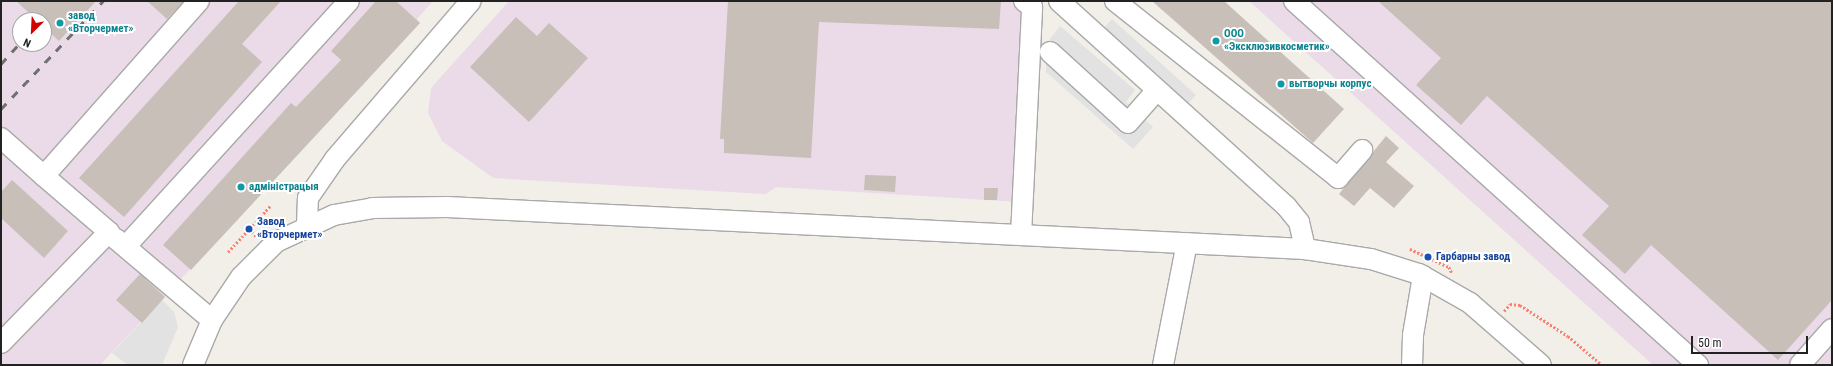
<!DOCTYPE html>
<meta charset="utf-8">
<style>
body{margin:0}
#map{position:relative;width:1833px;height:366px;overflow:hidden;background:#f2efe9;font-family:"Roboto Condensed",sans-serif}
div>[style]{position:absolute}
.industrial>*{inset:0;background:#ebdbe8}
.parking>*{inset:0;background:#e2e2e2}
.building>*{inset:0;background:#c7bfb8}
.path>*{height:2.5px;margin-top:-1.25px;transform-origin:0;background:repeating-linear-gradient(90deg,#fa8072 0 2px,transparent 0 4px)}
.roads{filter:drop-shadow(1px 0 #a9a9a9) drop-shadow(-1px 0 #a9a9a9) drop-shadow(0 1px #a9a9a9) drop-shadow(0 -1px #a9a9a9)}
.minor>*{height:20px;margin:-10px;padding:0 10px;transform-origin:10px;border-radius:10px;background:#fff}
.rail>*{height:3px;margin-top:-1.5px;transform-origin:0;background:repeating-linear-gradient(90deg,#707070 0 8px,transparent 0 16px)}
.dots>*{width:11px;height:11px;translate:-50% -50%;box-sizing:border-box;border:2px solid #fff;border-radius:50%}
span{translate:-50% -50%;white-space:nowrap;text-align:center;line-height:1.15;-webkit-text-stroke:4px #fff;paint-order:stroke}
.culture-label{font-size:11px;color:#0d838f;font-weight:700}
.left{translate:0 -50%;text-align:left}
.transit-label{font-size:11px;color:#164399;font-weight:700}
.frame{position:absolute;inset:0;border:2px solid #222;pointer-events:none}
.north{position:absolute;left:12px;top:12px;width:40px;height:40px;box-sizing:border-box;background:#fff;border:1px solid #a7a7a7;border-radius:50%;rotate:204deg;font-size:11px;font-weight:700;line-height:16px;text-align:center;color:#222}
.north::after{content:'';display:block;margin:auto;width:14px;height:18px;background:#d40000;clip-path:polygon(50% 0,100% 100%,50% 72%,0 100%)}
.scale{position:absolute;left:1691px;top:336px;width:117px;height:18px;box-sizing:border-box;border:2px solid #222;border-top:0;padding-left:5px;font-size:12px;line-height:14px;white-space:nowrap;color:#222;-webkit-text-stroke:3px #fff;paint-order:stroke}
</style>
<div id="map">
<div class="industrial">
<i style="clip-path:polygon(evenodd,1px 1px,433px 1px,417px 19px,420px 23px,365px 83px,100px 365px,1px 365px,1px 1px,20px 20px,44px 20px,44px 44px,20px 44px,20px 20px)"></i>
<i style="clip-path:polygon(509px 1px,1043px 1px,1034px 203px,776px 187px,766px 194px,493px 178px,442px 141px,428px 113px,431px 88px)"></i>
<i style="clip-path:polygon(1249px 1px,1832px 1px,1832px 365px,1653px 365px)"></i>
</div>
<div class="parking">
<i style="clip-path:polygon(1112px 19px,1196px 95px,1187px 105px,1103px 29px)"></i>
<i style="clip-path:polygon(1060px 26px,1135px 90px,1126px 102px,1153px 127px,1133px 149px,1046px 72px,1046px 44px)"></i>
<i style="clip-path:polygon(162px 300px,174px 312px,178px 327px,162px 365px,128px 365px,112px 353px)"></i>
</div>
<div class="building">
<i style="clip-path:polygon(16px 1px,96px 1px,59px 41px,44px 27px,44px 20px,37px 20px)"></i>
<i style="clip-path:polygon(147px 1px,184px 1px,167px 19px)"></i>
<i style="clip-path:polygon(239px 1px,281px 1px,242px 44px,262px 62px,124px 217px,79px 178px)"></i>
<i style="clip-path:polygon(376px 1px,396px 1px,420px 23px,191px 270px,163px 245px,291px 103px,296px 107px,341px 60px,331px 51px)"></i>
<i style="clip-path:polygon(728px 1px,1001px 1px,999px 29px,819px 22px,811px 158px,724px 153px,724px 139px,720px 139px)"></i>
<i style="clip-path:polygon(1152px 1px,1224px 1px,1344px 109px,1313px 143px)"></i>
<i style="clip-path:polygon(1378px 1px,1832px 1px,1832px 300px,1778px 360px,1651px 245px,1625px 274px,1582px 235px,1609px 206px,1487px 96px,1461px 125px,1416px 85px,1441px 58px)"></i>
<i style="clip-path:polygon(516px 17px,537px 36px,549px 23px,588px 58px,529px 122px,470px 67px)"></i>
<i style="clip-path:polygon(1386px 136px,1399px 148px,1386px 162px,1414px 186px,1394px 208px,1370px 188px,1354px 206px,1339px 194px)"></i>
<i style="clip-path:polygon(865px 175px,896px 176px,895px 192px,864px 190px)"></i>
<i style="clip-path:polygon(12px 180px,68px 231px,44px 258px,1px 218px,1px 192px)"></i>
<i style="clip-path:polygon(984px 188px,998px 188px,997px 200px,984px 200px)"></i>
<i style="clip-path:polygon(140px 274px,165px 297px,142px 323px,116px 300px)"></i>
</div>
<div class="path">
<i style="left:249px;top:229px;width:11px;rotate:45deg"></i>
<i style="left:1410px;top:249px;width:43px;rotate:24.8deg"></i>
<i style="left:1449px;top:267px;width:7px;rotate:63deg"></i>
<i style="left:228px;top:252px;width:64px;rotate:-47.5deg"></i>
<i style="left:1504px;top:311px;width:9px;rotate:-49deg"></i>
<i style="left:1510px;top:304px;width:10px;rotate:6deg"></i>
<i style="left:1520px;top:305px;width:57px;rotate:32.9deg"></i>
<i style="left:1568px;top:336px;width:45px;rotate:40.5deg"></i>
</div>
<div class="roads">
<div class="minor">
<i style="left:1059px;top:1px;width:306px;rotate:42.1deg"></i>
<i style="left:1286px;top:206px;width:21px;rotate:51deg"></i>
<i style="left:1299px;top:222px;width:28px;rotate:77deg"></i>
<i style="left:1115px;top:1px;width:285px;rotate:38.4deg"></i>
<i style="left:1338px;top:178px;width:37px;rotate:-49deg"></i>
<i style="left:1294px;top:1px;width:544px;rotate:42.02deg"></i>
<i style="left:1050px;top:52px;width:105px;rotate:42.3deg"></i>
<i style="left:1128px;top:123px;width:44px;rotate:-48.7deg"></i>
<i style="left:1px;top:138px;width:57px;rotate:41.5deg"></i>
<i style="left:307px;top:225px;width:27px;rotate:-88deg"></i>
<i style="left:308px;top:198px;width:47px;rotate:-55.3deg"></i>
<i style="left:335px;top:159px;width:208px;rotate:-49.3deg"></i>
<i style="left:1021px;top:235px;width:228px;rotate:-87.2deg"></i>
<i style="left:1032px;top:7px;width:10px;rotate:-143deg"></i>
<i style="left:116px;top:239px;width:126px;rotate:40.2deg"></i>
<i style="left:126px;top:246px;width:331px;rotate:-47.7deg"></i>
<i style="left:1px;top:343px;width:155px;rotate:-45.8deg"></i>
<i style="left:109px;top:232px;width:86px;rotate:-139.3deg"></i>
<i style="left:44px;top:176px;width:234px;rotate:-48.5deg"></i>
<i style="left:193px;top:365px;width:49px;rotate:-67.1deg"></i>
<i style="left:212px;top:320px;width:52px;rotate:-56deg"></i>
<i style="left:241px;top:277px;width:49px;rotate:-45deg"></i>
<i style="left:276px;top:242px;width:64px;rotate:-25deg"></i>
<i style="left:334px;top:215px;width:39px;rotate:-10deg"></i>
<i style="left:372px;top:208px;width:75px;rotate:-0.8deg"></i>
<i style="left:447px;top:207px;width:859px;rotate:2.8deg"></i>
<i style="left:1305px;top:249px;width:67px;rotate:8.6deg"></i>
<i style="left:1371px;top:259px;width:50px;rotate:17.4deg"></i>
<i style="left:1419px;top:274px;width:59px;rotate:29.6deg"></i>
<i style="left:1470px;top:303px;width:94px;rotate:41.1deg"></i>
<i style="left:1163px;top:365px;width:124px;rotate:-78.9deg"></i>
<i style="left:1412px;top:365px;width:30px;rotate:-88deg"></i>
<i style="left:1413px;top:335px;width:60px;rotate:-80.4deg"></i>
<i style="left:1800px;top:365px;width:48px;rotate:-48.4deg"></i>
</div>
</div>
<div class="rail">
<i style="left:1px;top:64px;width:28px;rotate:-48deg"></i>
<i style="left:1px;top:109px;width:149px;rotate:-46.6deg"></i>
</div>
<div class="dots">
<i style="left:60px;top:23px;background:#0f9aa8"></i>
<i style="left:1216px;top:41px;background:#0f9aa8"></i>
<i style="left:1281px;top:84px;background:#0f9aa8"></i>
<i style="left:241px;top:187px;background:#0f9aa8"></i>
<i style="left:249px;top:229px;background:#1a4fb4"></i>
<i style="left:1428px;top:257px;background:#1a4fb4"></i>
</div>
<div class="culture-label">
<span class="left" style="left:68px;top:23px">завод<br>«Вторчермет»</span>
<span class="left" style="left:1224px;top:41px">ООО<br>«Эксклюзивкосметик»</span>
<span class="left" style="left:1289px;top:84px">вытворчы корпус</span>
<span class="left" style="left:249px;top:187px">адміністрацыя</span>
</div>
<div class="transit-label">
<span class="left" style="left:257px;top:229px">Завод<br>«Вторчермет»</span>
<span class="left" style="left:1436px;top:257px">Гарбарны завод</span>
</div>
<div class="frame"></div>
<div class="north">N</div>
<div class="scale">50 m</div>
</div>
